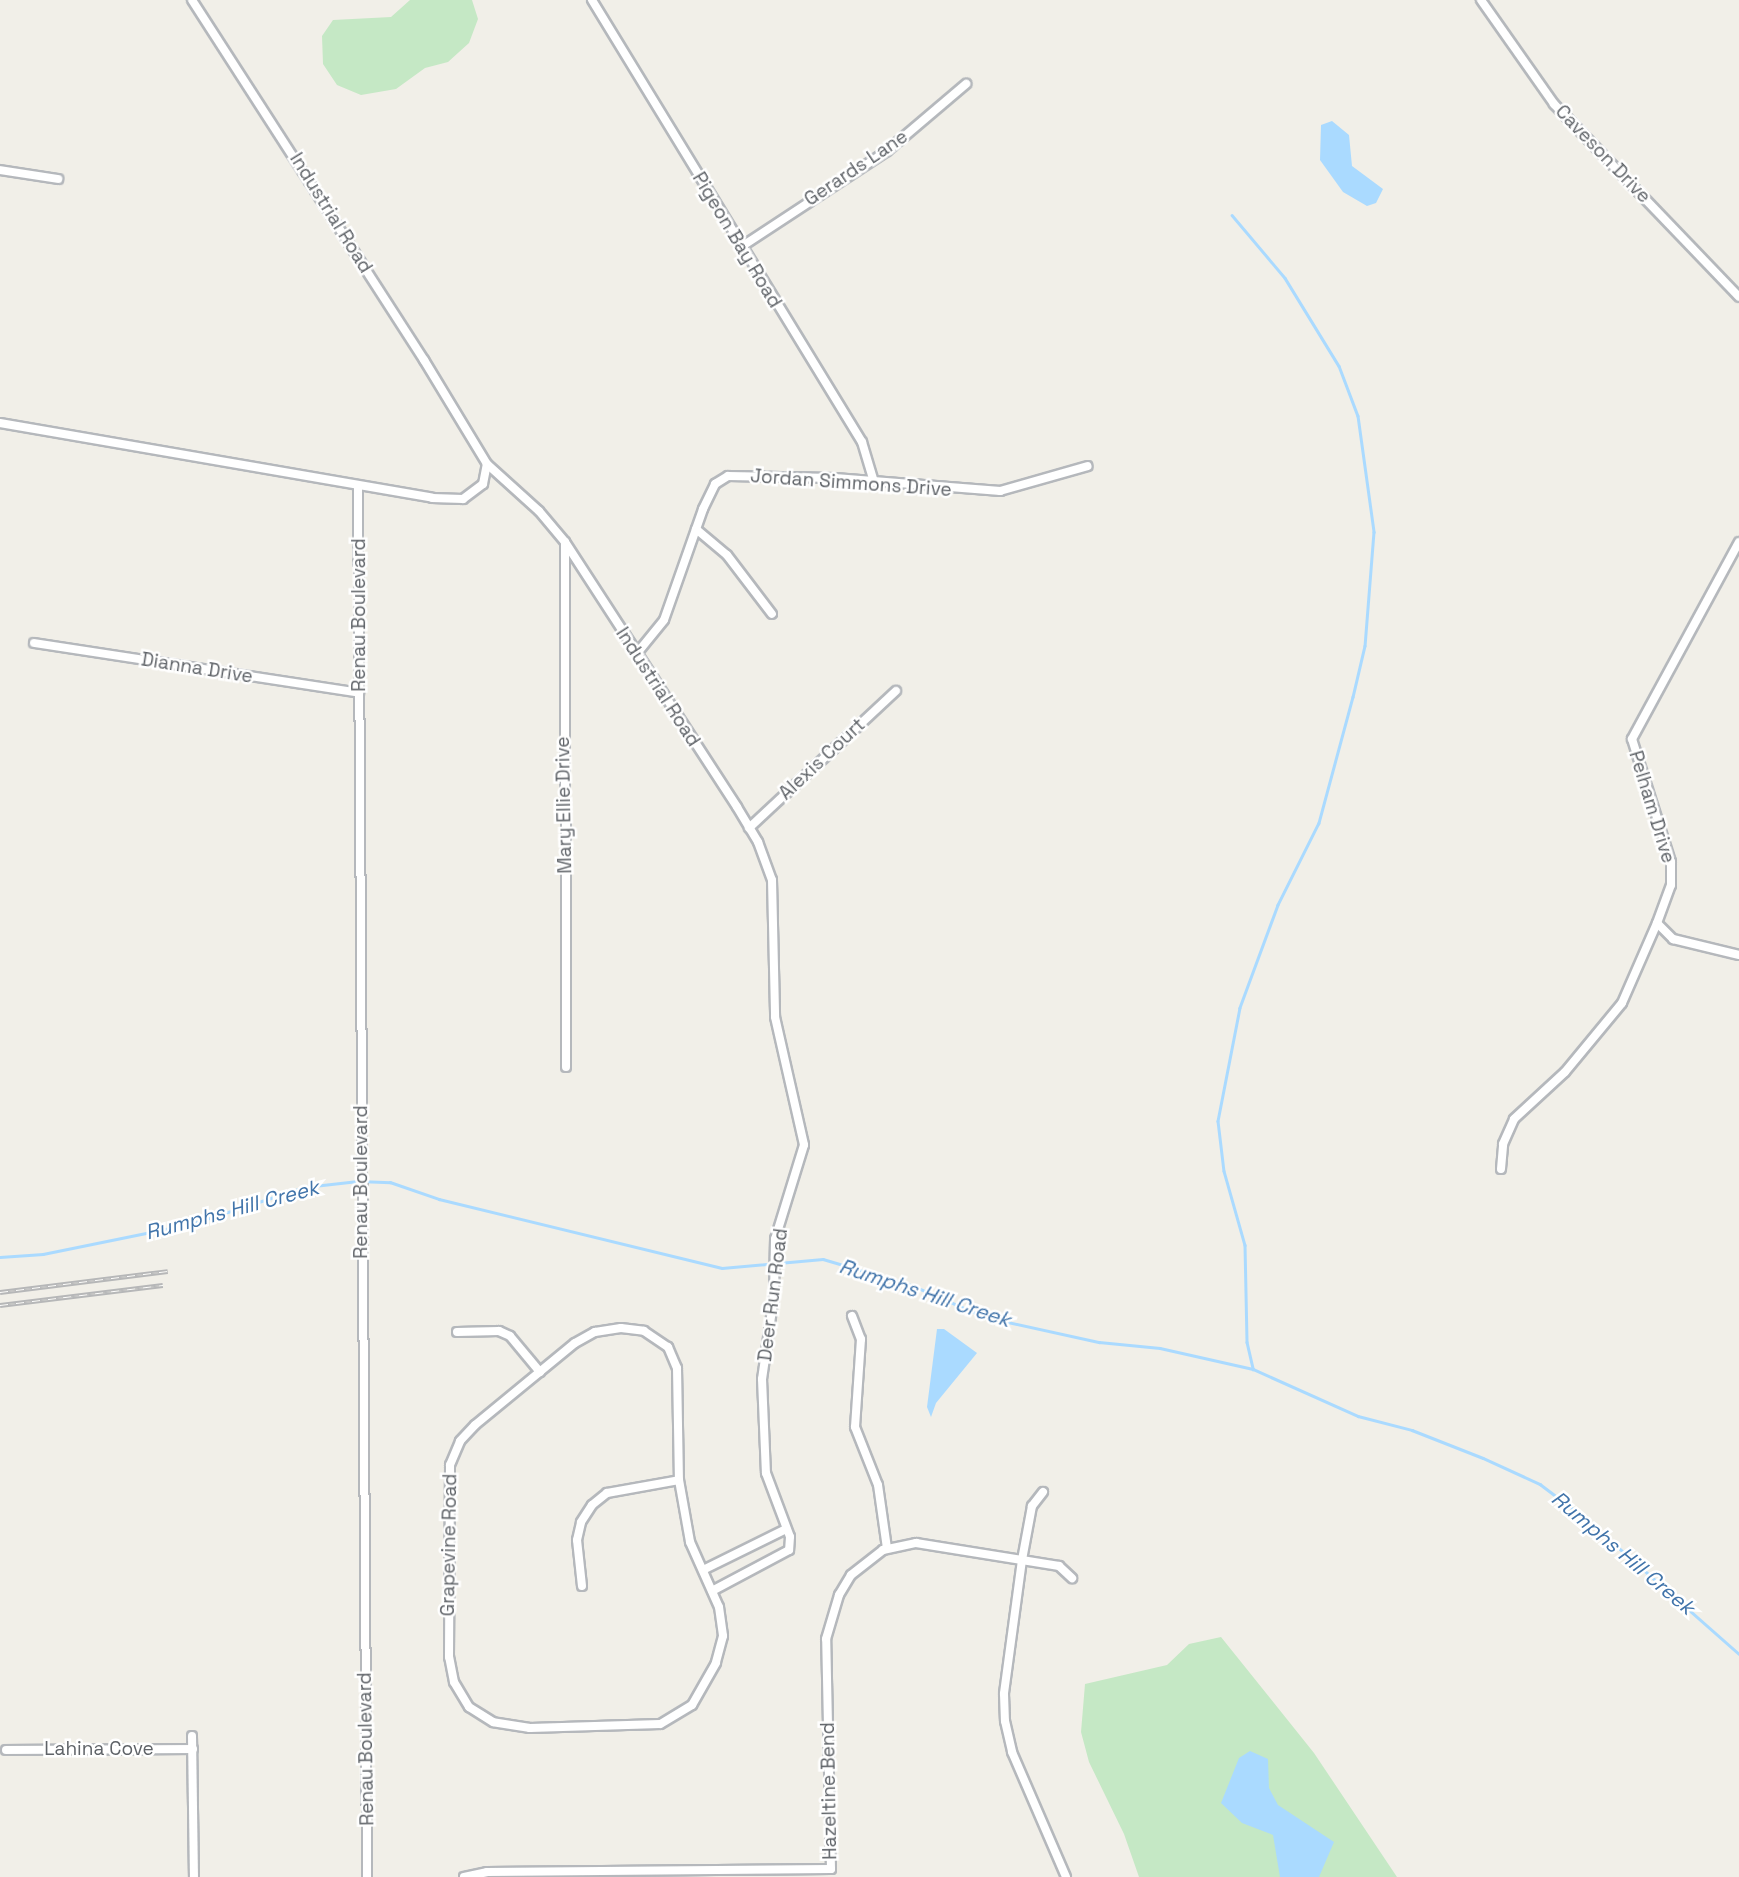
<!DOCTYPE html>
<style>
body{margin:0}
#map{position:relative;width:1739px;height:1877px;overflow:hidden;background:#f1efe8;font-family:"Space Grotesk",sans-serif}
div>[style]{position:absolute}
.green>*{inset:0;background:#c5e8c5}
.water>*{inset:0;background:#aadaff}
.stream>*{height:2.5px;margin:-1.25px;padding:0 1.25px;transform-origin:1.25px;border-radius:1.25px;background:#aadaff}
.roads{filter:drop-shadow(2px 0 #b5b8bc) drop-shadow(-2px 0 #b5b8bc) drop-shadow(0 2px #b5b8bc) drop-shadow(0 -2px #b5b8bc)}
.street>*{height:8px;margin:-4px;padding:0 4px;transform-origin:4px;border-radius:4px;background:#fff}
.rail>*{height:5px;margin-top:-2.5px;transform-origin:0;background:repeating-linear-gradient(90deg,#fff 0 8px,#b6b7b8 0 16px);box-sizing:border-box;border-block:2px solid #b6b7b8}
span{translate:-50% -50%;white-space:nowrap;text-align:center;line-height:1.15;-webkit-text-stroke:5px #fff;paint-order:stroke}
.street-label{font-size:19px;color:#5f6368}
.water-label{font-size:21px;color:#4174aa;font-style:italic}
</style>
<div id="map">
<div class="green">
<i style="clip-path:polygon(410px 0,472px 0,478px 19px,469px 43px,448px 62px,425px 68px,396px 89px,361px 95px,337px 85px,323px 64px,322px 36px,333px 20px,391px 17px)"></i>
<i style="clip-path:polygon(1221px 1637px,1314px 1753px,1397px 1877px,1139px 1877px,1124px 1834px,1089px 1762px,1081px 1732px,1085px 1684px,1167px 1665px,1189px 1644px)"></i>
</div>
<div class="water">
<i style="clip-path:polygon(1332px 121px,1349px 135px,1352px 166px,1383px 189px,1376px 203px,1367px 206px,1343px 192px,1320px 160px,1321px 125px)"></i>
<i style="clip-path:polygon(937px 1329px,944px 1329px,977px 1353px,936px 1403px,931px 1417px,927px 1407px)"></i>
<i style="clip-path:polygon(1250px 1751px,1268px 1759px,1269px 1788px,1278px 1805px,1334px 1842px,1319px 1877px,1280px 1877px,1273px 1835px,1242px 1823px,1221px 1803px,1239px 1758px)"></i>
</div>
<div class="stream">
<i style="left:1232px;top:215px;width:82px;rotate:49.9deg"></i>
<i style="left:1285px;top:278px;width:103px;rotate:58.5deg"></i>
<i style="left:1339px;top:366px;width:53px;rotate:69.2deg"></i>
<i style="left:1358px;top:416px;width:117px;rotate:82.1deg"></i>
<i style="left:1374px;top:532px;width:114px;rotate:94.5deg"></i>
<i style="left:1365px;top:646px;width:52px;rotate:103.2deg"></i>
<i style="left:1353px;top:697px;width:131px;rotate:105.1deg"></i>
<i style="left:1319px;top:823px;width:92px;rotate:116.6deg"></i>
<i style="left:1278px;top:905px;width:110px;rotate:110.3deg"></i>
<i style="left:1240px;top:1008px;width:115px;rotate:101deg"></i>
<i style="left:1218px;top:1121px;width:50px;rotate:83.2deg"></i>
<i style="left:1224px;top:1171px;width:77px;rotate:74.2deg"></i>
<i style="left:1245px;top:1245px;width:97px;rotate:88.8deg"></i>
<i style="left:1247px;top:1342px;width:28px;rotate:77deg"></i>
<i style="left:0;top:1257px;width:43px;rotate:-4deg"></i>
<i style="left:43px;top:1254px;width:151px;rotate:-11.5deg"></i>
<i style="left:191px;top:1224px;width:120px;rotate:-18deg"></i>
<i style="left:305px;top:1187px;width:53px;rotate:-6.5deg"></i>
<i style="left:358px;top:1181px;width:32px;rotate:2deg"></i>
<i style="left:390px;top:1182px;width:52px;rotate:19.1deg"></i>
<i style="left:439px;top:1199px;width:291px;rotate:13.7deg"></i>
<i style="left:722px;top:1268px;width:101px;rotate:-5.1deg"></i>
<i style="left:823px;top:1259px;width:92px;rotate:16.5deg"></i>
<i style="left:911px;top:1285px;width:81px;rotate:23.4deg"></i>
<i style="left:985px;top:1317px;width:117px;rotate:12.4deg"></i>
<i style="left:1099px;top:1342px;width:61px;rotate:5.6deg"></i>
<i style="left:1160px;top:1348px;width:95px;rotate:12.7deg"></i>
<i style="left:1253px;top:1369px;width:115px;rotate:24.1deg"></i>
<i style="left:1358px;top:1416px;width:56px;rotate:14.5deg"></i>
<i style="left:1412px;top:1430px;width:76px;rotate:21.5deg"></i>
<i style="left:1483px;top:1458px;width:63px;rotate:24.5deg"></i>
<i style="left:1540px;top:1484px;width:56px;rotate:37.1deg"></i>
<i style="left:1585px;top:1518px;width:205px;rotate:41.4deg"></i>
</div>
<div class="roads">
<div class="street">
<i style="left:592px;top:0;width:518px;rotate:58.58deg"></i>
<i style="left:862px;top:442px;width:42px;rotate:73.3deg"></i>
<i style="left:1481px;top:0;width:127px;rotate:54.9deg"></i>
<i style="left:1554px;top:104px;width:267px;rotate:46.2deg"></i>
<i style="left:0;top:170px;width:59px;rotate:8.8deg"></i>
<i style="left:741px;top:247px;width:175px;rotate:-33.3deg"></i>
<i style="left:887px;top:151px;width:104px;rotate:-40.3deg"></i>
<i style="left:0;top:423px;width:438px;rotate:9.8deg"></i>
<i style="left:432px;top:498px;width:31px;rotate:2deg"></i>
<i style="left:463px;top:499px;width:25px;rotate:-37deg"></i>
<i style="left:483px;top:484px;width:20px;rotate:-79deg"></i>
<i style="left:487px;top:464px;width:122px;rotate:-121.2deg"></i>
<i style="left:424px;top:360px;width:428px;rotate:-122.8deg"></i>
<i style="left:487px;top:464px;width:70px;rotate:42.1deg"></i>
<i style="left:539px;top:511px;width:40px;rotate:50deg"></i>
<i style="left:565px;top:542px;width:316px;rotate:57deg"></i>
<i style="left:737px;top:807px;width:41px;rotate:59deg"></i>
<i style="left:758px;top:842px;width:40px;rotate:69.8deg"></i>
<i style="left:772px;top:880px;width:137px;rotate:88.7deg"></i>
<i style="left:775px;top:1017px;width:131px;rotate:77.2deg"></i>
<i style="left:804px;top:1145px;width:98px;rotate:107.1deg"></i>
<i style="left:775px;top:1239px;width:57px;rotate:91deg"></i>
<i style="left:774px;top:1296px;width:84px;rotate:98.2deg"></i>
<i style="left:762px;top:1379px;width:94px;rotate:87.6deg"></i>
<i style="left:766px;top:1473px;width:68px;rotate:69.4deg"></i>
<i style="left:790px;top:1537px;width:13px;rotate:94deg"></i>
<i style="left:789px;top:1550px;width:87px;rotate:152deg"></i>
<i style="left:358px;top:486px;width:1391px;rotate:89.63deg"></i>
<i style="left:696px;top:529px;width:40px;rotate:40deg"></i>
<i style="left:727px;top:555px;width:74px;rotate:52.7deg"></i>
<i style="left:565px;top:542px;width:525px;rotate:89.89deg"></i>
<i style="left:34px;top:643px;width:329px;rotate:8.7deg"></i>
<i style="left:638px;top:652px;width:41px;rotate:-50.9deg"></i>
<i style="left:664px;top:620px;width:118px;rotate:-70.6deg"></i>
<i style="left:703px;top:509px;width:28px;rotate:-64deg"></i>
<i style="left:715px;top:484px;width:15px;rotate:-32deg"></i>
<i style="left:728px;top:476px;width:107px;rotate:1.1deg"></i>
<i style="left:835px;top:478px;width:166px;rotate:4.5deg"></i>
<i style="left:1000px;top:491px;width:91px;rotate:-15.9deg"></i>
<i style="left:749px;top:828px;width:201px;rotate:-43deg"></i>
<i style="left:1657px;top:923px;width:23px;rotate:45deg"></i>
<i style="left:1673px;top:939px;width:68px;rotate:13.6deg"></i>
<i style="left:1501px;top:1169px;width:25px;rotate:-85deg"></i>
<i style="left:1503px;top:1144px;width:27px;rotate:-66deg"></i>
<i style="left:1514px;top:1119px;width:69px;rotate:-42.7deg"></i>
<i style="left:1565px;top:1072px;width:89px;rotate:-50.4deg"></i>
<i style="left:1622px;top:1003px;width:87px;rotate:-66.4deg"></i>
<i style="left:1657px;top:923px;width:40px;rotate:-69.8deg"></i>
<i style="left:1671px;top:885px;width:23px;rotate:-90deg"></i>
<i style="left:1671px;top:862px;width:129px;rotate:-107.6deg"></i>
<i style="left:1632px;top:739px;width:224px;rotate:-61.5deg"></i>
<i style="left:852px;top:1316px;width:25px;rotate:69deg"></i>
<i style="left:861px;top:1339px;width:88px;rotate:93.9deg"></i>
<i style="left:855px;top:1427px;width:62px;rotate:68.4deg"></i>
<i style="left:878px;top:1485px;width:64px;rotate:81.9deg"></i>
<i style="left:621px;top:1328px;width:23px;rotate:7deg"></i>
<i style="left:644px;top:1331px;width:29px;rotate:34deg"></i>
<i style="left:668px;top:1347px;width:23px;rotate:67deg"></i>
<i style="left:677px;top:1368px;width:112px;rotate:89deg"></i>
<i style="left:679px;top:1480px;width:63px;rotate:79.9deg"></i>
<i style="left:690px;top:1542px;width:71px;rotate:66deg"></i>
<i style="left:719px;top:1607px;width:29px;rotate:82deg"></i>
<i style="left:723px;top:1636px;width:28px;rotate:105deg"></i>
<i style="left:716px;top:1663px;width:48px;rotate:119.7deg"></i>
<i style="left:692px;top:1705px;width:37px;rotate:149deg"></i>
<i style="left:660px;top:1724px;width:130px;rotate:178.2deg"></i>
<i style="left:530px;top:1728px;width:37px;rotate:-171deg"></i>
<i style="left:493px;top:1722px;width:28px;rotate:-148deg"></i>
<i style="left:469px;top:1707px;width:29px;rotate:-121deg"></i>
<i style="left:454px;top:1682px;width:25px;rotate:-101deg"></i>
<i style="left:449px;top:1657px;width:192px;rotate:-89.7deg"></i>
<i style="left:450px;top:1465px;width:26px;rotate:-67deg"></i>
<i style="left:460px;top:1441px;width:22px;rotate:-47deg"></i>
<i style="left:475px;top:1425px;width:129px;rotate:-39.4deg"></i>
<i style="left:575px;top:1343px;width:23px;rotate:-29deg"></i>
<i style="left:595px;top:1332px;width:26px;rotate:-9deg"></i>
<i style="left:457px;top:1332px;width:42px;rotate:-1.4deg"></i>
<i style="left:499px;top:1331px;width:12px;rotate:24deg"></i>
<i style="left:510px;top:1336px;width:47px;rotate:50.2deg"></i>
<i style="left:1043px;top:1492px;width:18px;rotate:128deg"></i>
<i style="left:1032px;top:1506px;width:55px;rotate:100.5deg"></i>
<i style="left:1022px;top:1560px;width:135px;rotate:97.7deg"></i>
<i style="left:1004px;top:1694px;width:27px;rotate:88deg"></i>
<i style="left:1005px;top:1721px;width:32px;rotate:77deg"></i>
<i style="left:1012px;top:1752px;width:136px;rotate:66.6deg"></i>
<i style="left:703px;top:1570px;width:93px;rotate:-26.3deg"></i>
<i style="left:582px;top:1586px;width:46px;rotate:-96.2deg"></i>
<i style="left:577px;top:1540px;width:18px;rotate:-77deg"></i>
<i style="left:581px;top:1522px;width:20px;rotate:-57deg"></i>
<i style="left:592px;top:1505px;width:19px;rotate:-39deg"></i>
<i style="left:607px;top:1493px;width:73px;rotate:-10.2deg"></i>
<i style="left:192px;top:1736px;width:141px;rotate:89.2deg"></i>
<i style="left:6px;top:1750px;width:187px;rotate:-0.3deg"></i>
<i style="left:464px;top:1877px;width:24px;rotate:-12deg"></i>
<i style="left:487px;top:1872px;width:344px;rotate:-0.5deg"></i>
<i style="left:831px;top:1869px;width:230px;rotate:-91.2deg"></i>
<i style="left:826px;top:1639px;width:46px;rotate:-73.5deg"></i>
<i style="left:839px;top:1595px;width:23px;rotate:-59deg"></i>
<i style="left:851px;top:1575px;width:41px;rotate:-38deg"></i>
<i style="left:883px;top:1550px;width:34px;rotate:-12deg"></i>
<i style="left:916px;top:1543px;width:145px;rotate:9.1deg"></i>
<i style="left:1059px;top:1566px;width:18px;rotate:43deg"></i>
</div>
</div>
<div class="rail">
<i style="left:0;top:1292px;width:169px;rotate:-7.1deg"></i>
<i style="left:0;top:1305px;width:164px;rotate:-7deg"></i>
</div>
<div class="street-label">
<span style="left:1603px;top:154px;rotate:46deg">Caveson Drive</span>
<span style="left:856px;top:168px;rotate:-34deg">Gerards Lane</span>
<span style="left:331px;top:213px;rotate:58deg">Industrial Road</span>
<span style="left:737px;top:240px;rotate:59deg">Pigeon Bay Road</span>
<span style="left:851px;top:483px;rotate:4deg">Jordan Simmons Drive</span>
<span style="left:359px;top:615px;rotate:-90deg">Renau Boulevard</span>
<span style="left:197px;top:668px;rotate:9deg">Dianna Drive</span>
<span style="left:658px;top:687px;rotate:57deg">Industrial Road</span>
<span style="left:822px;top:759px;rotate:-43deg">Alexis Court</span>
<span style="left:564px;top:805px;rotate:-91deg">Mary Ellie Drive</span>
<span style="left:1652px;top:807px;rotate:73deg">Pelham Drive</span>
<span style="left:361px;top:1182px;rotate:-90deg">Renau Boulevard</span>
<span style="left:773px;top:1295px;rotate:-83deg">Deer Run Road</span>
<span style="left:449px;top:1545px;rotate:-89deg">Grapevine Road</span>
<span style="left:99px;top:1749px">Lahina Cove</span>
<span style="left:366px;top:1749px;rotate:-91deg">Renau Boulevard</span>
<span style="left:829px;top:1791px;rotate:-91deg">Hazeltine Bend</span>
</div>
<div class="water-label">
<span style="left:232px;top:1210px;rotate:-15deg">Rumphs Hill Creek</span>
<span style="left:925px;top:1293px;rotate:18deg">Rumphs Hill Creek</span>
<span style="left:1623px;top:1553px;rotate:40deg">Rumphs Hill Creek</span>
</div>
</div>
